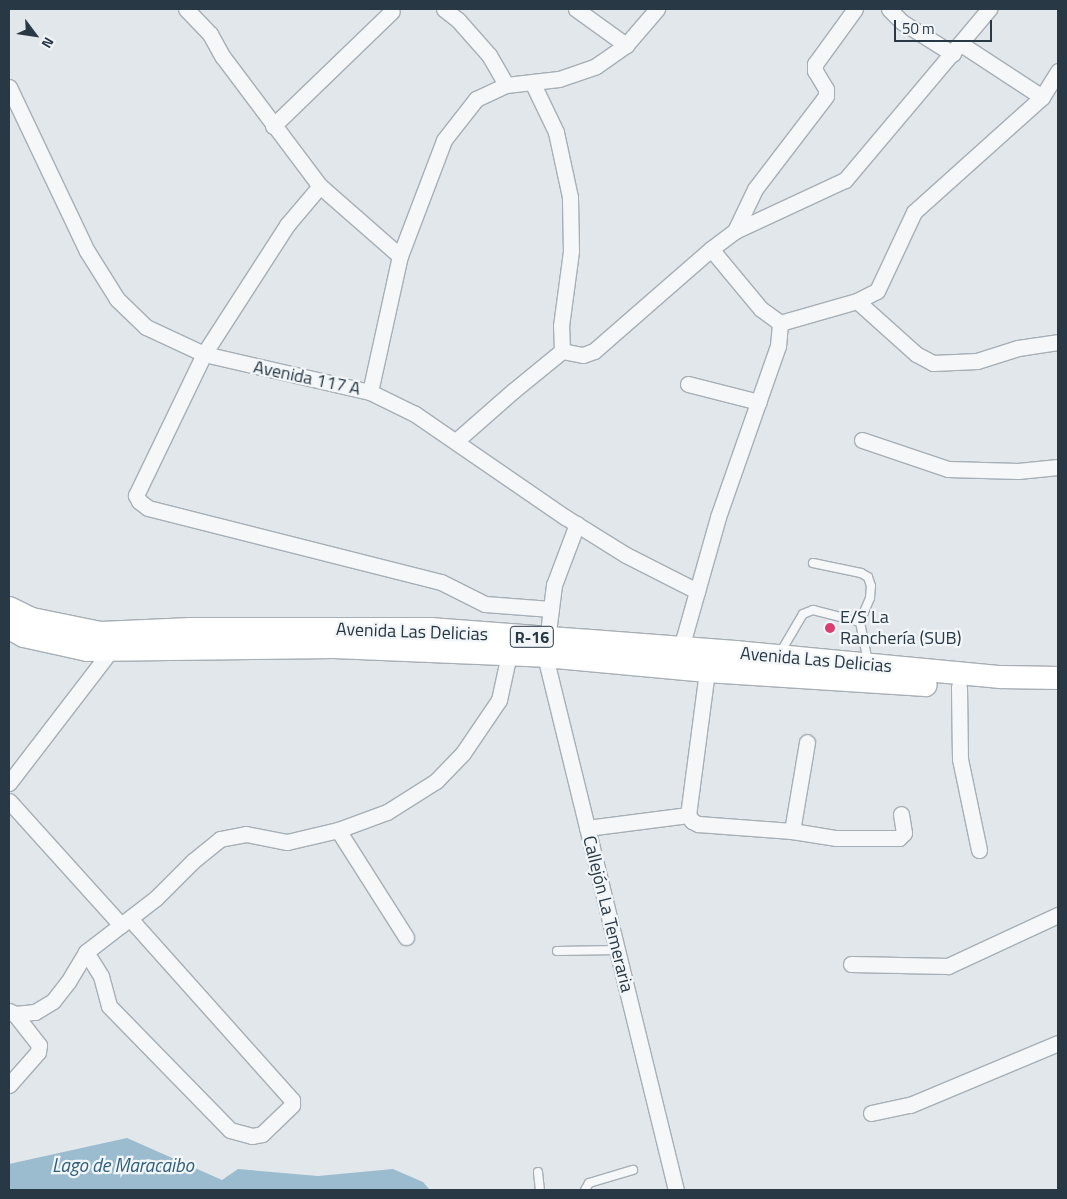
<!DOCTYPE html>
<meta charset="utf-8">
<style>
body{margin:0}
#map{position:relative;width:1067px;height:1199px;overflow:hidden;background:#e2e7eb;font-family:"Titillium Web",sans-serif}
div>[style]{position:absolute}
.water>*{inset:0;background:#9abcce}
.roads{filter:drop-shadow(1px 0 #a6afb6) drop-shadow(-1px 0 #a6afb6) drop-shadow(0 1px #a6afb6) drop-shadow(0 -1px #a6afb6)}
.lane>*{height:8px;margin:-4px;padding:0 4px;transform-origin:4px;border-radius:4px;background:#f5f7f9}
.street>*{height:15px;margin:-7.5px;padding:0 7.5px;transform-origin:7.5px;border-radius:7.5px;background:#f5f7f9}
.primary>*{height:22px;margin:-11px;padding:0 11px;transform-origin:11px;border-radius:11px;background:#fff}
.dots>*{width:14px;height:14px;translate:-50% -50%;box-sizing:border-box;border:2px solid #f2f6f8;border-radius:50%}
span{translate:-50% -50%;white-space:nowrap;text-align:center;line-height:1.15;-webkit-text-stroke:4.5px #f2f6f8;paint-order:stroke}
.shield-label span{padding:1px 4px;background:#f2f6f8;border:1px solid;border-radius:4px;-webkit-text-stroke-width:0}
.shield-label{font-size:16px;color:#283845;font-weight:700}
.street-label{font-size:18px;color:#283845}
.poi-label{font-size:18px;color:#283845}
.left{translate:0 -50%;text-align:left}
.water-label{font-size:19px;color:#2e5f7d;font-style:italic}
.frame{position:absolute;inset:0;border:10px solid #283845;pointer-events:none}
.north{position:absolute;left:10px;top:10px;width:50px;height:50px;-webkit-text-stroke:4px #f2f6f8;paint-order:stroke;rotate:121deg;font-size:14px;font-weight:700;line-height:20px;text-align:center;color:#283845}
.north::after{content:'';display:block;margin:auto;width:18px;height:22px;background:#283845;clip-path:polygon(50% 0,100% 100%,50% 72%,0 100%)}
.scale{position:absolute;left:894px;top:20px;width:98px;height:22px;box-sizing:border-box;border:2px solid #283845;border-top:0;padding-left:6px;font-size:15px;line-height:18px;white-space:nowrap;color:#283845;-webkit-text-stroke:4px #f2f6f8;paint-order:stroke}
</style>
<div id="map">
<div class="water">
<i style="clip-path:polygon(127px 1138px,222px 1180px,238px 1169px,318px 1176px,393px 1169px,423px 1182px,430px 1190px,9px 1190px,9px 1164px)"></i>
</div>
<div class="roads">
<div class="lane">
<i style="left:813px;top:563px;width:49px;rotate:11.8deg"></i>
<i style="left:861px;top:573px;width:8px;rotate:30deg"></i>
<i style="left:868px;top:577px;width:9px;rotate:72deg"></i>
<i style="left:871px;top:586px;width:12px;rotate:95deg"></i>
<i style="left:870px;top:598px;width:26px;rotate:113deg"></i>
<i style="left:780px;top:653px;width:45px;rotate:-59.5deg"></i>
<i style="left:803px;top:614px;width:11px;rotate:-22deg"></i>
<i style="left:813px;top:610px;width:49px;rotate:14.3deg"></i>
<i style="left:860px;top:622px;width:41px;rotate:78.7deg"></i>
<i style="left:557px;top:951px;width:60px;rotate:-1deg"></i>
<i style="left:538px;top:1172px;width:18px;rotate:84deg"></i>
<i style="left:585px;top:1190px;width:8px;rotate:-60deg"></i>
<i style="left:589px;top:1183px;width:46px;rotate:-16.5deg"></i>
</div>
<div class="street">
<i style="left:186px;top:9px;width:35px;rotate:46deg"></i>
<i style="left:210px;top:34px;width:26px;rotate:61deg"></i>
<i style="left:223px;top:57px;width:161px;rotate:53.1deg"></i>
<i style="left:320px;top:186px;width:106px;rotate:41.2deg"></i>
<i style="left:444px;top:9px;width:18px;rotate:38deg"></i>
<i style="left:458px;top:20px;width:47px;rotate:48.5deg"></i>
<i style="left:489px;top:55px;width:34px;rotate:60deg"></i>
<i style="left:576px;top:9px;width:62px;rotate:35.8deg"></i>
<i style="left:889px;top:9px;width:18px;rotate:45deg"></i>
<i style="left:902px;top:22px;width:60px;rotate:32.1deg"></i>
<i style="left:961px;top:44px;width:97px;rotate:33.2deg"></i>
<i style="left:9px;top:87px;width:182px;rotate:64.6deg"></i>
<i style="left:87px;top:251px;width:57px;rotate:58deg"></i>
<i style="left:117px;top:299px;width:40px;rotate:44deg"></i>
<i style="left:146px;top:327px;width:64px;rotate:25deg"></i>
<i style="left:204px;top:354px;width:170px;rotate:12.9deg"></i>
<i style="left:370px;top:392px;width:50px;rotate:26.1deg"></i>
<i style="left:415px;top:414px;width:182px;rotate:34.5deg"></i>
<i style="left:565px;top:517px;width:72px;rotate:31.9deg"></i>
<i style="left:626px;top:555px;width:80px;rotate:26.9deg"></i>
<i style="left:273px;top:126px;width:165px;rotate:-44deg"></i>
<i style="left:320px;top:186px;width:51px;rotate:130.2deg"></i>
<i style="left:287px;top:225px;width:153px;rotate:122.8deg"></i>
<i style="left:204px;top:354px;width:157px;rotate:115.7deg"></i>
<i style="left:136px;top:495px;width:7px;rotate:63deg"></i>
<i style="left:139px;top:501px;width:11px;rotate:38deg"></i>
<i style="left:148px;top:508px;width:302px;rotate:14.2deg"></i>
<i style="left:441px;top:582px;width:49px;rotate:26.6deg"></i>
<i style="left:485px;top:604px;width:66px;rotate:4.3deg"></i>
<i style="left:735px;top:231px;width:121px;rotate:-24.9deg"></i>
<i style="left:845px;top:180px;width:224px;rotate:-49.9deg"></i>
<i style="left:711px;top:249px;width:78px;rotate:50.2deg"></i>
<i style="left:761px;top:309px;width:24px;rotate:36deg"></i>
<i style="left:857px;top:301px;width:79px;rotate:41.9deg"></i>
<i style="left:916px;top:354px;width:19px;rotate:28deg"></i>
<i style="left:933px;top:363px;width:44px;rotate:-2.6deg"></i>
<i style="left:977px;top:361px;width:43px;rotate:-17.6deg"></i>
<i style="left:1018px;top:348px;width:40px;rotate:-8.5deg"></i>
<i style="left:562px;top:351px;width:21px;rotate:11deg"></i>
<i style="left:583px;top:355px;width:12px;rotate:-20deg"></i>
<i style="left:594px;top:351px;width:155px;rotate:-41.1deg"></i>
<i style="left:711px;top:249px;width:30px;rotate:-37deg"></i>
<i style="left:735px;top:231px;width:47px;rotate:-64.5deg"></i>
<i style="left:755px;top:189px;width:117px;rotate:-52.6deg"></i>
<i style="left:826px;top:96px;width:7px;rotate:-90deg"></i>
<i style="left:826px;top:89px;width:21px;rotate:-121deg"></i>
<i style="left:815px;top:71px;width:7px;rotate:-90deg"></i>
<i style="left:815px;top:64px;width:68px;rotate:-54deg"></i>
<i style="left:688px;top:384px;width:73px;rotate:14.2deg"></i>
<i style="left:370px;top:392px;width:139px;rotate:-77.6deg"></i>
<i style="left:400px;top:256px;width:124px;rotate:-69.2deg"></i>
<i style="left:444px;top:140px;width:52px;rotate:-52deg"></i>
<i style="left:476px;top:99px;width:33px;rotate:-25deg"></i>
<i style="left:506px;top:85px;width:53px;rotate:-6.5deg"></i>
<i style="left:559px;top:79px;width:39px;rotate:-19deg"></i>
<i style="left:596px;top:66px;width:37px;rotate:-35deg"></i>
<i style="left:626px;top:45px;width:48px;rotate:-49.3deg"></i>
<i style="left:862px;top:440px;width:91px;rotate:18.6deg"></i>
<i style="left:948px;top:469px;width:70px;rotate:1.6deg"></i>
<i style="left:1018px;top:471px;width:40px;rotate:-5.7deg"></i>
<i style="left:456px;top:441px;width:76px;rotate:-41.3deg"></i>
<i style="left:513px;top:391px;width:63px;rotate:-39.2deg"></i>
<i style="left:562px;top:351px;width:25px;rotate:-92deg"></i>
<i style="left:561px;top:326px;width:76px;rotate:-82.4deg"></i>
<i style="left:571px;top:251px;width:54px;rotate:-91.1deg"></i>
<i style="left:570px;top:197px;width:66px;rotate:-102.2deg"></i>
<i style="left:556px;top:132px;width:55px;rotate:-115.6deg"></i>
<i style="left:577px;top:524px;width:65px;rotate:110.7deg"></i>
<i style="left:554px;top:585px;width:72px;rotate:97.2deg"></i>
<i style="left:545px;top:656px;width:550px;rotate:76.22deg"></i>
<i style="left:681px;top:648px;width:136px;rotate:-74.2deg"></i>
<i style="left:718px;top:517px;width:181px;rotate:-70.7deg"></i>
<i style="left:778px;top:346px;width:23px;rotate:-85deg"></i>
<i style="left:780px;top:323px;width:80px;rotate:-15.9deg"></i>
<i style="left:857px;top:301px;width:22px;rotate:-27deg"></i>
<i style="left:877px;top:291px;width:87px;rotate:-64.9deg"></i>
<i style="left:914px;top:212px;width:172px;rotate:-41.9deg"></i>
<i style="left:1042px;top:97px;width:31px;rotate:-58deg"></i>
<i style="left:707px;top:671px;width:145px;rotate:97.5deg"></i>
<i style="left:688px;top:815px;width:7px;rotate:56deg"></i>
<i style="left:692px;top:821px;width:7px;rotate:27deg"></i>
<i style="left:698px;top:824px;width:94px;rotate:4.3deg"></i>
<i style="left:792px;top:831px;width:45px;rotate:9deg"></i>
<i style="left:836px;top:838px;width:63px"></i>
<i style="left:899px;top:838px;width:7px;rotate:-45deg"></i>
<i style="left:904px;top:833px;width:19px;rotate:-99deg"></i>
<i style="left:959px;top:687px;width:72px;rotate:89.2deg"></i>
<i style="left:960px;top:759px;width:93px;rotate:78.2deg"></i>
<i style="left:9px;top:783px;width:168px;rotate:-52.5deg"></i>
<i style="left:9px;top:801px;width:167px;rotate:47.9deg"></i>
<i style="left:121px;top:925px;width:44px;rotate:-37.6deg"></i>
<i style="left:156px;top:898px;width:52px;rotate:-45deg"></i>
<i style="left:193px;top:861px;width:35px;rotate:-39deg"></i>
<i style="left:220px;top:839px;width:26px;rotate:-11deg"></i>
<i style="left:246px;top:834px;width:42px;rotate:11deg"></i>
<i style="left:287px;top:842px;width:52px;rotate:-13.2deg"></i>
<i style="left:338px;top:830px;width:52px;rotate:-20.2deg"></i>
<i style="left:387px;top:812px;width:58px;rotate:-32.3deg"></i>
<i style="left:436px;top:781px;width:39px;rotate:-46deg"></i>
<i style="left:463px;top:753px;width:64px;rotate:-55.8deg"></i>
<i style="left:499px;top:700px;width:47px;rotate:-77.7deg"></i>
<i style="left:587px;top:828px;width:102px;rotate:-7.3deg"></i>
<i style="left:338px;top:830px;width:127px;rotate:57.6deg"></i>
<i style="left:792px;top:831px;width:90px;rotate:-80.4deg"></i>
<i style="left:86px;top:952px;width:28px;rotate:58deg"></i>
<i style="left:101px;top:976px;width:31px;rotate:75deg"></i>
<i style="left:109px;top:1006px;width:173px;rotate:45.7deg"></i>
<i style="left:230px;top:1130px;width:23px;rotate:15deg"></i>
<i style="left:252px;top:1136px;width:10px;rotate:-11deg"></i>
<i style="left:262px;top:1134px;width:42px;rotate:-44deg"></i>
<i style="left:292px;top:1105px;width:5px;rotate:-90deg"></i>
<i style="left:292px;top:1100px;width:243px;rotate:-131.8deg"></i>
<i style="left:851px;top:964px;width:97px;rotate:1.2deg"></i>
<i style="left:948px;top:966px;width:121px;rotate:-24.9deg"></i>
<i style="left:9px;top:1011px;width:7px;rotate:27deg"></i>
<i style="left:15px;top:1014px;width:20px;rotate:-6deg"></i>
<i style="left:35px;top:1012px;width:21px;rotate:-31deg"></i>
<i style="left:53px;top:1001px;width:24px;rotate:-52deg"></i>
<i style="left:68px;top:982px;width:35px;rotate:-59deg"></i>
<i style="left:86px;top:952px;width:44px;rotate:-37.6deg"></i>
<i style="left:9px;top:1085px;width:44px;rotate:-48.7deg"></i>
<i style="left:38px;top:1052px;width:7px;rotate:-82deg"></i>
<i style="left:39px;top:1045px;width:39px;rotate:-128deg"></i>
<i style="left:871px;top:1113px;width:40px;rotate:-12deg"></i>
<i style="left:910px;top:1105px;width:160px;rotate:-22.7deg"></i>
</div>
<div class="primary">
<i style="left:9px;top:608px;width:25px;rotate:26deg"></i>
<i style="left:32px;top:619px;width:70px;rotate:11.5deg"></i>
<i style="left:101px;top:633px;width:90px;rotate:-2.5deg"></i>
<i style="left:191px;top:629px;width:239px"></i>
<i style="left:430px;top:629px;width:306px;rotate:4.3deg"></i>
<i style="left:735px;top:652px;width:267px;rotate:5.4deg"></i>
<i style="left:1001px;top:677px;width:57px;rotate:1deg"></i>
<i style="left:9px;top:628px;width:17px;rotate:28deg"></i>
<i style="left:24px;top:636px;width:65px;rotate:12.5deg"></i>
<i style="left:87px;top:650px;width:247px;rotate:-0.7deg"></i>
<i style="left:334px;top:647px;width:211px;rotate:2.4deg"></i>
<i style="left:545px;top:656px;width:163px;rotate:5.3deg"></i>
<i style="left:707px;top:671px;width:219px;rotate:3.7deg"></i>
</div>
</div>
<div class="dots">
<i style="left:830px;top:628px;background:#da3d70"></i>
</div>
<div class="shield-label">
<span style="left:532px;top:637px">R-16</span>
</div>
<div class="street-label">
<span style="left:307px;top:378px;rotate:12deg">Avenida 117 A</span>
<span style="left:412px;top:632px;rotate:2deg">Avenida Las Delicias</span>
<span style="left:816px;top:660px;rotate:5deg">Avenida Las Delicias</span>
<span style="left:608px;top:914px;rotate:76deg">Callejón La Temeraria</span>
</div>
<div class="poi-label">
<span class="left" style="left:840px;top:628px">E/S La<br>Ranchería (SUB)</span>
</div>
<div class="water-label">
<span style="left:123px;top:1165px">Lago de Maracaibo</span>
</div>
<div class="frame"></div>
<div class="north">N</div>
<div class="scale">50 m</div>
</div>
